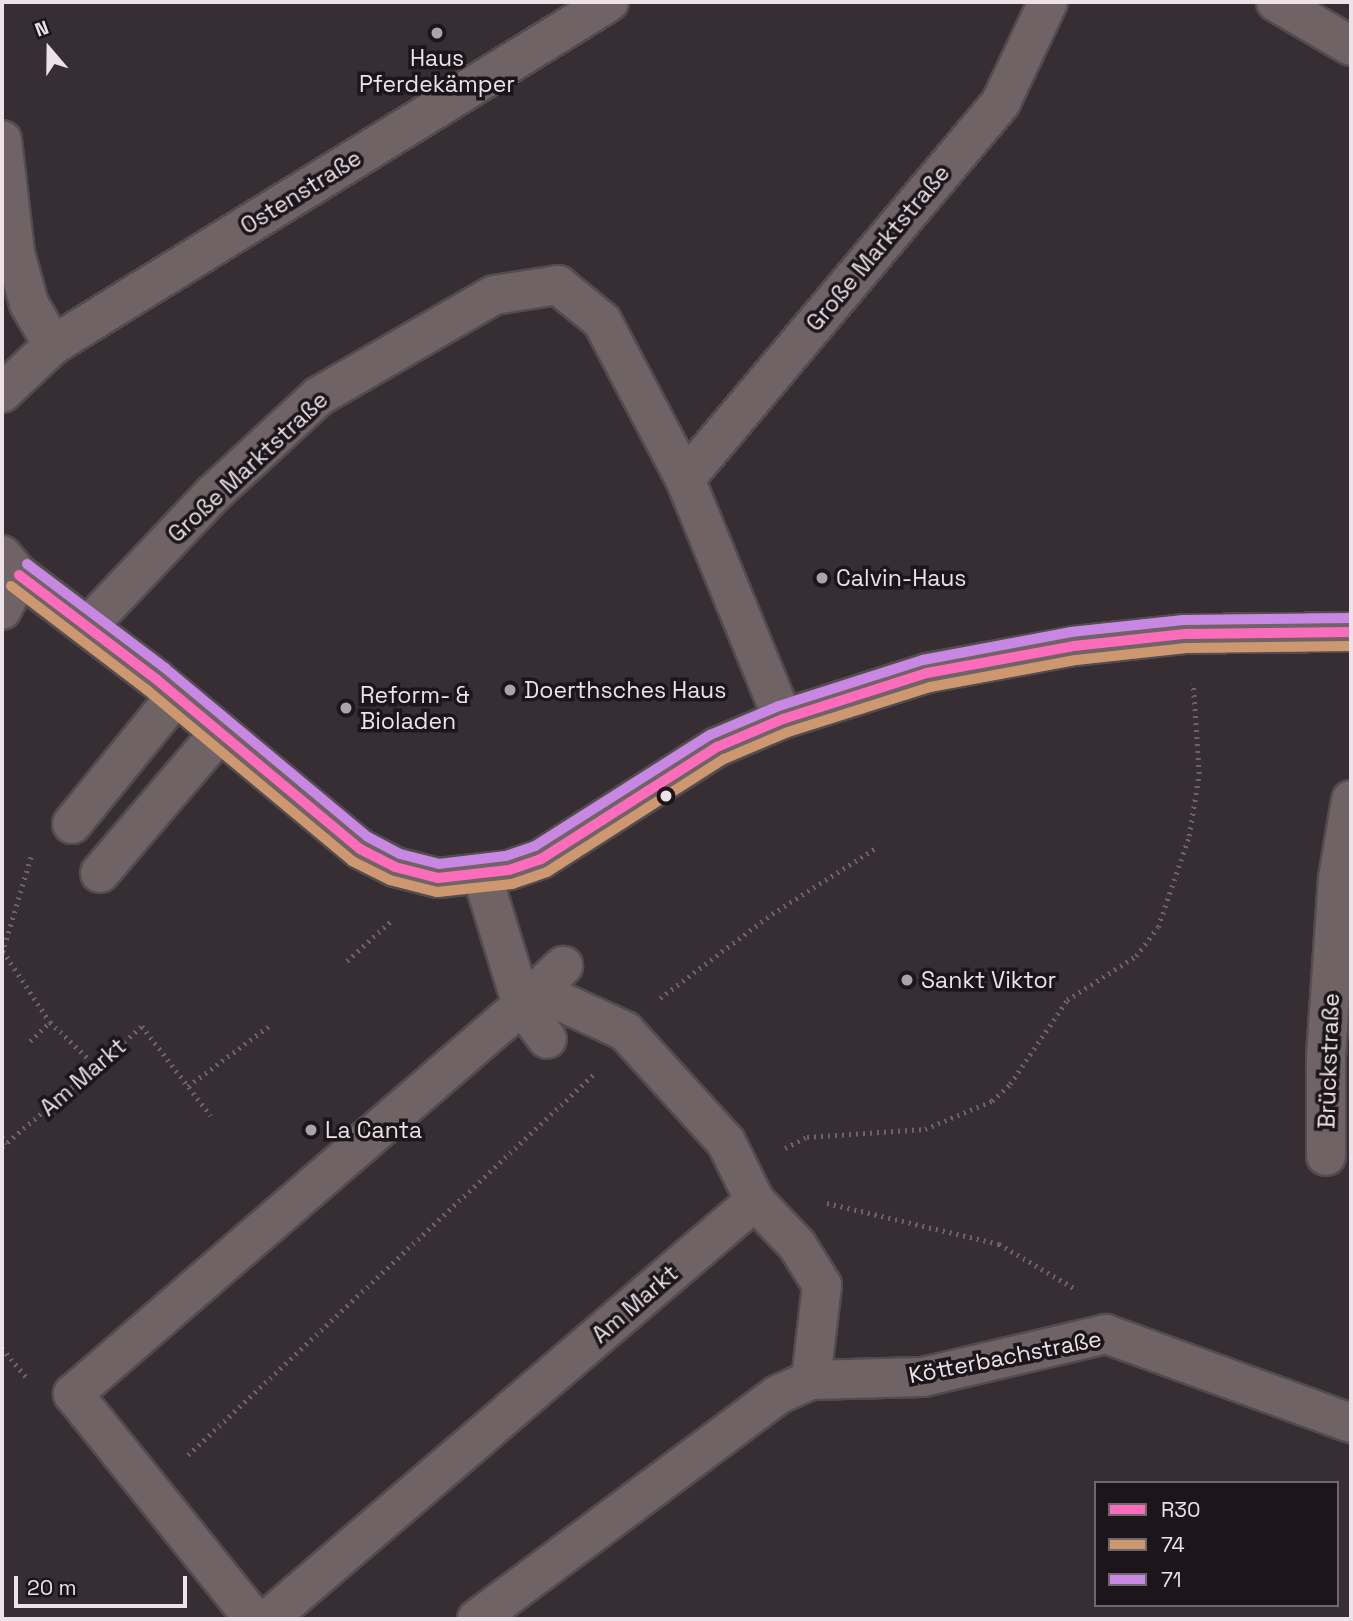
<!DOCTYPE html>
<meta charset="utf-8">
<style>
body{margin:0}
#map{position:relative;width:1353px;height:1621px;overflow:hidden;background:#362e32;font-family:"Space Grotesk",sans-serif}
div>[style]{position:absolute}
.path>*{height:4.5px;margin-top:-2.25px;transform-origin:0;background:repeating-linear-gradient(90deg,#6d6366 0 2px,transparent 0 7px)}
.roads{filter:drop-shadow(2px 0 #524c4f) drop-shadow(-2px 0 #524c4f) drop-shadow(0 2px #524c4f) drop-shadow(0 -2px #524c4f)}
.minor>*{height:38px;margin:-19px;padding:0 19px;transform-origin:19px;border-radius:19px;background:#6f6365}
.bus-1>*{height:10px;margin:-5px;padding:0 5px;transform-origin:5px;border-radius:5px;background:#fb6dba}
.bus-2>*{height:10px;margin:-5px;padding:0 5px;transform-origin:5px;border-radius:5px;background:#cd976f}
.bus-3>*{height:10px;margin:-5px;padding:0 5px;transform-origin:5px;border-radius:5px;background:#c787e3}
.dots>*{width:19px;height:19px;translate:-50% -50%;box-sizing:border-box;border:4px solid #1c1519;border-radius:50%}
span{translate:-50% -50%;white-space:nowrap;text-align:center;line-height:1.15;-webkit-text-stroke:7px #1c1519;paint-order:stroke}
.poi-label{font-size:23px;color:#ece2e8}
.left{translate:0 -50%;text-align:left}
.street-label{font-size:23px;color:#ece2e8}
.frame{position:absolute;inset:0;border:4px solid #ece2e8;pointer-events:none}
.legend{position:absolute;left:1094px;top:1481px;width:245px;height:126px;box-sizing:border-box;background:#1c1519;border:2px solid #6f676c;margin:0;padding:9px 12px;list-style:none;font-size:21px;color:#ece2e8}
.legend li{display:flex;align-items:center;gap:14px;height:35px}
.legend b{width:35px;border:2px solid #6f676c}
.north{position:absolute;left:14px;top:14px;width:70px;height:70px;-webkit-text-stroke:5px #1c1519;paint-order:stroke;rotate:340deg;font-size:19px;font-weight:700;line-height:28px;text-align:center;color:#ece2e8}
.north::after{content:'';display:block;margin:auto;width:24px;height:32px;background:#ece2e8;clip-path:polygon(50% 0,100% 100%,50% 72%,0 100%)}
.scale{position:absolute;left:14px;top:1576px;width:173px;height:32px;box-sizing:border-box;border:4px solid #ece2e8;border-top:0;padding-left:9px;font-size:21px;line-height:24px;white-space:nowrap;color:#ece2e8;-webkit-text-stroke:5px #1c1519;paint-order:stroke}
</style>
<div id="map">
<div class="path">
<i style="left:3px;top:951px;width:85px;rotate:56.5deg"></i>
<i style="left:2px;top:953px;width:104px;rotate:-73.3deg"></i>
<i style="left:347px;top:961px;width:62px;rotate:-42.4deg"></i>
<i style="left:660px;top:998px;width:140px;rotate:-36.9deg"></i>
<i style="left:772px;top:914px;width:125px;rotate:-32.5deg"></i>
<i style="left:30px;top:1041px;width:28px;rotate:-44deg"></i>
<i style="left:50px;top:1022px;width:64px;rotate:43.7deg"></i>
<i style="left:188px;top:1086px;width:102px;rotate:-36.6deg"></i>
<i style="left:2px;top:1137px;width:8px;rotate:50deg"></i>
<i style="left:2px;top:1147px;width:185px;rotate:-40.8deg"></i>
<i style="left:142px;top:1026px;width:113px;rotate:52.5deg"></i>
<i style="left:785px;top:1148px;width:25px;rotate:-27deg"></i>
<i style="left:807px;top:1137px;width:118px;rotate:-3.9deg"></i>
<i style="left:925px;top:1129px;width:73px;rotate:-22.7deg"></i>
<i style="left:992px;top:1101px;width:25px;rotate:-43deg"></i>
<i style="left:1010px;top:1084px;width:102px;rotate:-55.8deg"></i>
<i style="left:1067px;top:1000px;width:82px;rotate:-32.5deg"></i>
<i style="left:1136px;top:956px;width:36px;rotate:-53deg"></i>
<i style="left:1158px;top:927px;width:96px;rotate:-71.2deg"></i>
<i style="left:1189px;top:836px;width:63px;rotate:-80.8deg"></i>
<i style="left:1199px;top:774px;width:91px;rotate:-93.8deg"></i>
<i style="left:827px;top:1203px;width:177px;rotate:13.4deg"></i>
<i style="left:999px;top:1244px;width:87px;rotate:30.4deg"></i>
<i style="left:2px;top:1348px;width:38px;rotate:50deg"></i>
<i style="left:188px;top:1455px;width:558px;rotate:-43.19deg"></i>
</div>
<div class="roads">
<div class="minor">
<i style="left:1276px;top:2px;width:87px;rotate:30.4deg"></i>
<i style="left:2px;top:140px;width:114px;rotate:83.4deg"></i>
<i style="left:15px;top:253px;width:53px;rotate:74.6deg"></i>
<i style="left:29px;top:304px;width:48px;rotate:59.7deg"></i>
<i style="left:2px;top:393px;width:70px;rotate:-43.3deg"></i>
<i style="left:53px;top:345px;width:653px;rotate:-31.67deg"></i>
<i style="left:685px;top:479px;width:492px;rotate:-50deg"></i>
<i style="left:1001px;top:102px;width:110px;rotate:-64.8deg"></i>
<i style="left:2px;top:555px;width:26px;rotate:50deg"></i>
<i style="left:19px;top:575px;width:172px;rotate:37.2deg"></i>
<i style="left:156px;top:679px;width:266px;rotate:39.8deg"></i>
<i style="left:360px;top:849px;width:39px;rotate:27deg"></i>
<i style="left:395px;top:867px;width:44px;rotate:14.3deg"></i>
<i style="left:438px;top:878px;width:71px;rotate:-6.4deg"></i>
<i style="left:509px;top:870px;width:34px;rotate:-19deg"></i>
<i style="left:541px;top:859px;width:209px;rotate:-32.5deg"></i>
<i style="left:717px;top:747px;width:72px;rotate:-23deg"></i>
<i style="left:783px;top:719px;width:151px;rotate:-17.7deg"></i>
<i style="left:927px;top:673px;width:149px;rotate:-10.4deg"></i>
<i style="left:1074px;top:646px;width:112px;rotate:-6.2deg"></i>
<i style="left:1185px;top:634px;width:166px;rotate:-0.7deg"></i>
<i style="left:2px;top:610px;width:39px;rotate:-64deg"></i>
<i style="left:88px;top:626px;width:182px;rotate:-46.6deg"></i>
<i style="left:213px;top:494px;width:144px;rotate:-42.8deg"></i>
<i style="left:319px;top:396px;width:202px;rotate:-30deg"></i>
<i style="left:494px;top:295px;width:65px;rotate:-8.9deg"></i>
<i style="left:558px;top:285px;width:57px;rotate:39.3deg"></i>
<i style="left:602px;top:321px;width:178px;rotate:62.3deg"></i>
<i style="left:685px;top:479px;width:259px;rotate:67.8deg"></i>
<i style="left:72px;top:824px;width:165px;rotate:-50.9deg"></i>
<i style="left:100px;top:873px;width:185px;rotate:-49.6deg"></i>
<i style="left:482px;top:875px;width:136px;rotate:72.9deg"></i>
<i style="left:522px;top:1005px;width:42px;rotate:53.7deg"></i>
<i style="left:522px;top:1005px;width:57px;rotate:-43.6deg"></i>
<i style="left:1326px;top:1156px;width:99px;rotate:-90deg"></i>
<i style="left:1326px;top:1057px;width:179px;rotate:-86.2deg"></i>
<i style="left:1338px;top:878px;width:79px;rotate:-80.5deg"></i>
<i style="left:755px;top:1201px;width:61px;rotate:46.3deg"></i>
<i style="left:797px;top:1245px;width:47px;rotate:58deg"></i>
<i style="left:822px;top:1285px;width:96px;rotate:96.6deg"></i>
<i style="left:254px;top:1619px;width:289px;rotate:-128.8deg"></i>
<i style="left:73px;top:1394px;width:594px;rotate:-40.9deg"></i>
<i style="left:522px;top:1005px;width:35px;rotate:-8deg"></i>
<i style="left:557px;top:1000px;width:75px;rotate:24.5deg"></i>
<i style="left:625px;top:1031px;width:150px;rotate:47.7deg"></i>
<i style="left:726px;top:1142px;width:66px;rotate:63.8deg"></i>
<i style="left:755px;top:1201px;width:642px;rotate:139.36deg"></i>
<i style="left:477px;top:1619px;width:374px;rotate:-36.7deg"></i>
<i style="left:777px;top:1395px;width:37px;rotate:-24deg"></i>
<i style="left:811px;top:1380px;width:112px;rotate:-1.5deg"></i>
<i style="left:923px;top:1377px;width:188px;rotate:-13.2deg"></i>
<i style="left:1106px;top:1334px;width:261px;rotate:20deg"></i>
</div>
</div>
<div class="bus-1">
<i style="left:19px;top:575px;width:172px;rotate:37.2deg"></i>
<i style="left:156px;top:679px;width:266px;rotate:39.8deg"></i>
<i style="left:360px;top:849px;width:39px;rotate:27deg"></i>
<i style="left:395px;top:867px;width:44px;rotate:14.3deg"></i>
<i style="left:438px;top:878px;width:71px;rotate:-6.4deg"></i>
<i style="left:509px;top:870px;width:34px;rotate:-19deg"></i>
<i style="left:541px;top:859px;width:209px;rotate:-32.5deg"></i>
<i style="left:717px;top:747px;width:72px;rotate:-23deg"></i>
<i style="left:783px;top:719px;width:151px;rotate:-17.7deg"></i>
<i style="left:927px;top:673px;width:149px;rotate:-10.4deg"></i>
<i style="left:1074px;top:646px;width:112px;rotate:-6.2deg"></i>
<i style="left:1185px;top:634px;width:166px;rotate:-0.7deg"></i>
</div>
<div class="bus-2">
<i style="left:11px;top:586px;width:171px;rotate:37.4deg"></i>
<i style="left:147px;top:690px;width:267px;rotate:39.8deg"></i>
<i style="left:352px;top:861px;width:42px;rotate:26.6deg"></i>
<i style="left:390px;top:880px;width:49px;rotate:14.3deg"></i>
<i style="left:437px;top:892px;width:75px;rotate:-6.1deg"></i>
<i style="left:512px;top:884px;width:37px;rotate:-19deg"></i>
<i style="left:547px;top:872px;width:210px;rotate:-32.6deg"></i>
<i style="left:724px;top:759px;width:69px;rotate:-22.9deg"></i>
<i style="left:788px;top:732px;width:149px;rotate:-17.6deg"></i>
<i style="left:930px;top:687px;width:148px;rotate:-10.5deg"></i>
<i style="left:1076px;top:660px;width:111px;rotate:-6.2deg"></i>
<i style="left:1186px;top:648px;width:165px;rotate:-0.7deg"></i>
</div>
<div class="bus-3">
<i style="left:27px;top:564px;width:173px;rotate:37deg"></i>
<i style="left:165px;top:668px;width:264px;rotate:39.8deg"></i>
<i style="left:368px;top:837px;width:36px;rotate:28deg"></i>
<i style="left:400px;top:854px;width:40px;rotate:14.4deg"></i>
<i style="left:439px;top:864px;width:67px;rotate:-6.8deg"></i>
<i style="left:506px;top:856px;width:31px;rotate:-19deg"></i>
<i style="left:535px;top:846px;width:207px;rotate:-32.4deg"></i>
<i style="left:710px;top:735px;width:75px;rotate:-22.8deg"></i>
<i style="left:779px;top:706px;width:151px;rotate:-17.7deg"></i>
<i style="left:923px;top:660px;width:151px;rotate:-10.7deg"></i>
<i style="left:1071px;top:632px;width:113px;rotate:-6.1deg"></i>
<i style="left:1183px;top:620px;width:168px;rotate:-0.7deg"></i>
</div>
<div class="dots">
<i style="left:437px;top:33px;background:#aca3a8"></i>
<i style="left:822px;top:578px;background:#aca3a8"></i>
<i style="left:510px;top:690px;background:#aca3a8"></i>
<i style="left:346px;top:708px;background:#aca3a8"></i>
<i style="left:666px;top:796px;background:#ece2e8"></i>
<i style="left:907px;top:980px;background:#aca3a8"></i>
<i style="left:311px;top:1130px;background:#aca3a8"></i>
</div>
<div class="poi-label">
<span style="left:437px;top:71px">Haus<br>Pferdekämper</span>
<span class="left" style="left:836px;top:578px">Calvin-Haus</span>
<span class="left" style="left:524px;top:690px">Doerthsches Haus</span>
<span class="left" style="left:360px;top:708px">Reform- &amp;<br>Bioladen</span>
<span class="left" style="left:921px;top:980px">Sankt Viktor</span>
<span class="left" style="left:325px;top:1130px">La Canta</span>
</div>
<div class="street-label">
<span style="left:301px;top:192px;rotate:-32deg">Ostenstraße</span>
<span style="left:878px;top:248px;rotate:-50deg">Große Marktstraße</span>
<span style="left:248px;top:467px;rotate:-43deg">Große Marktstraße</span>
<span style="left:1329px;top:1061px;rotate:-88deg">Brückstraße</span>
<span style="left:83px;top:1077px;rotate:-41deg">Am Markt</span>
<span style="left:635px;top:1304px;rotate:-41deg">Am Markt</span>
<span style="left:1005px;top:1357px;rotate:-11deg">Kötterbachstraße</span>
</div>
<div class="frame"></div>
<ul class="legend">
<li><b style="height:9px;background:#fb6dba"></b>R30</li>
<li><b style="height:9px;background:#cd976f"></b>74</li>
<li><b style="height:9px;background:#c787e3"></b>71</li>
</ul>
<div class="north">N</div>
<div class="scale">20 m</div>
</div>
